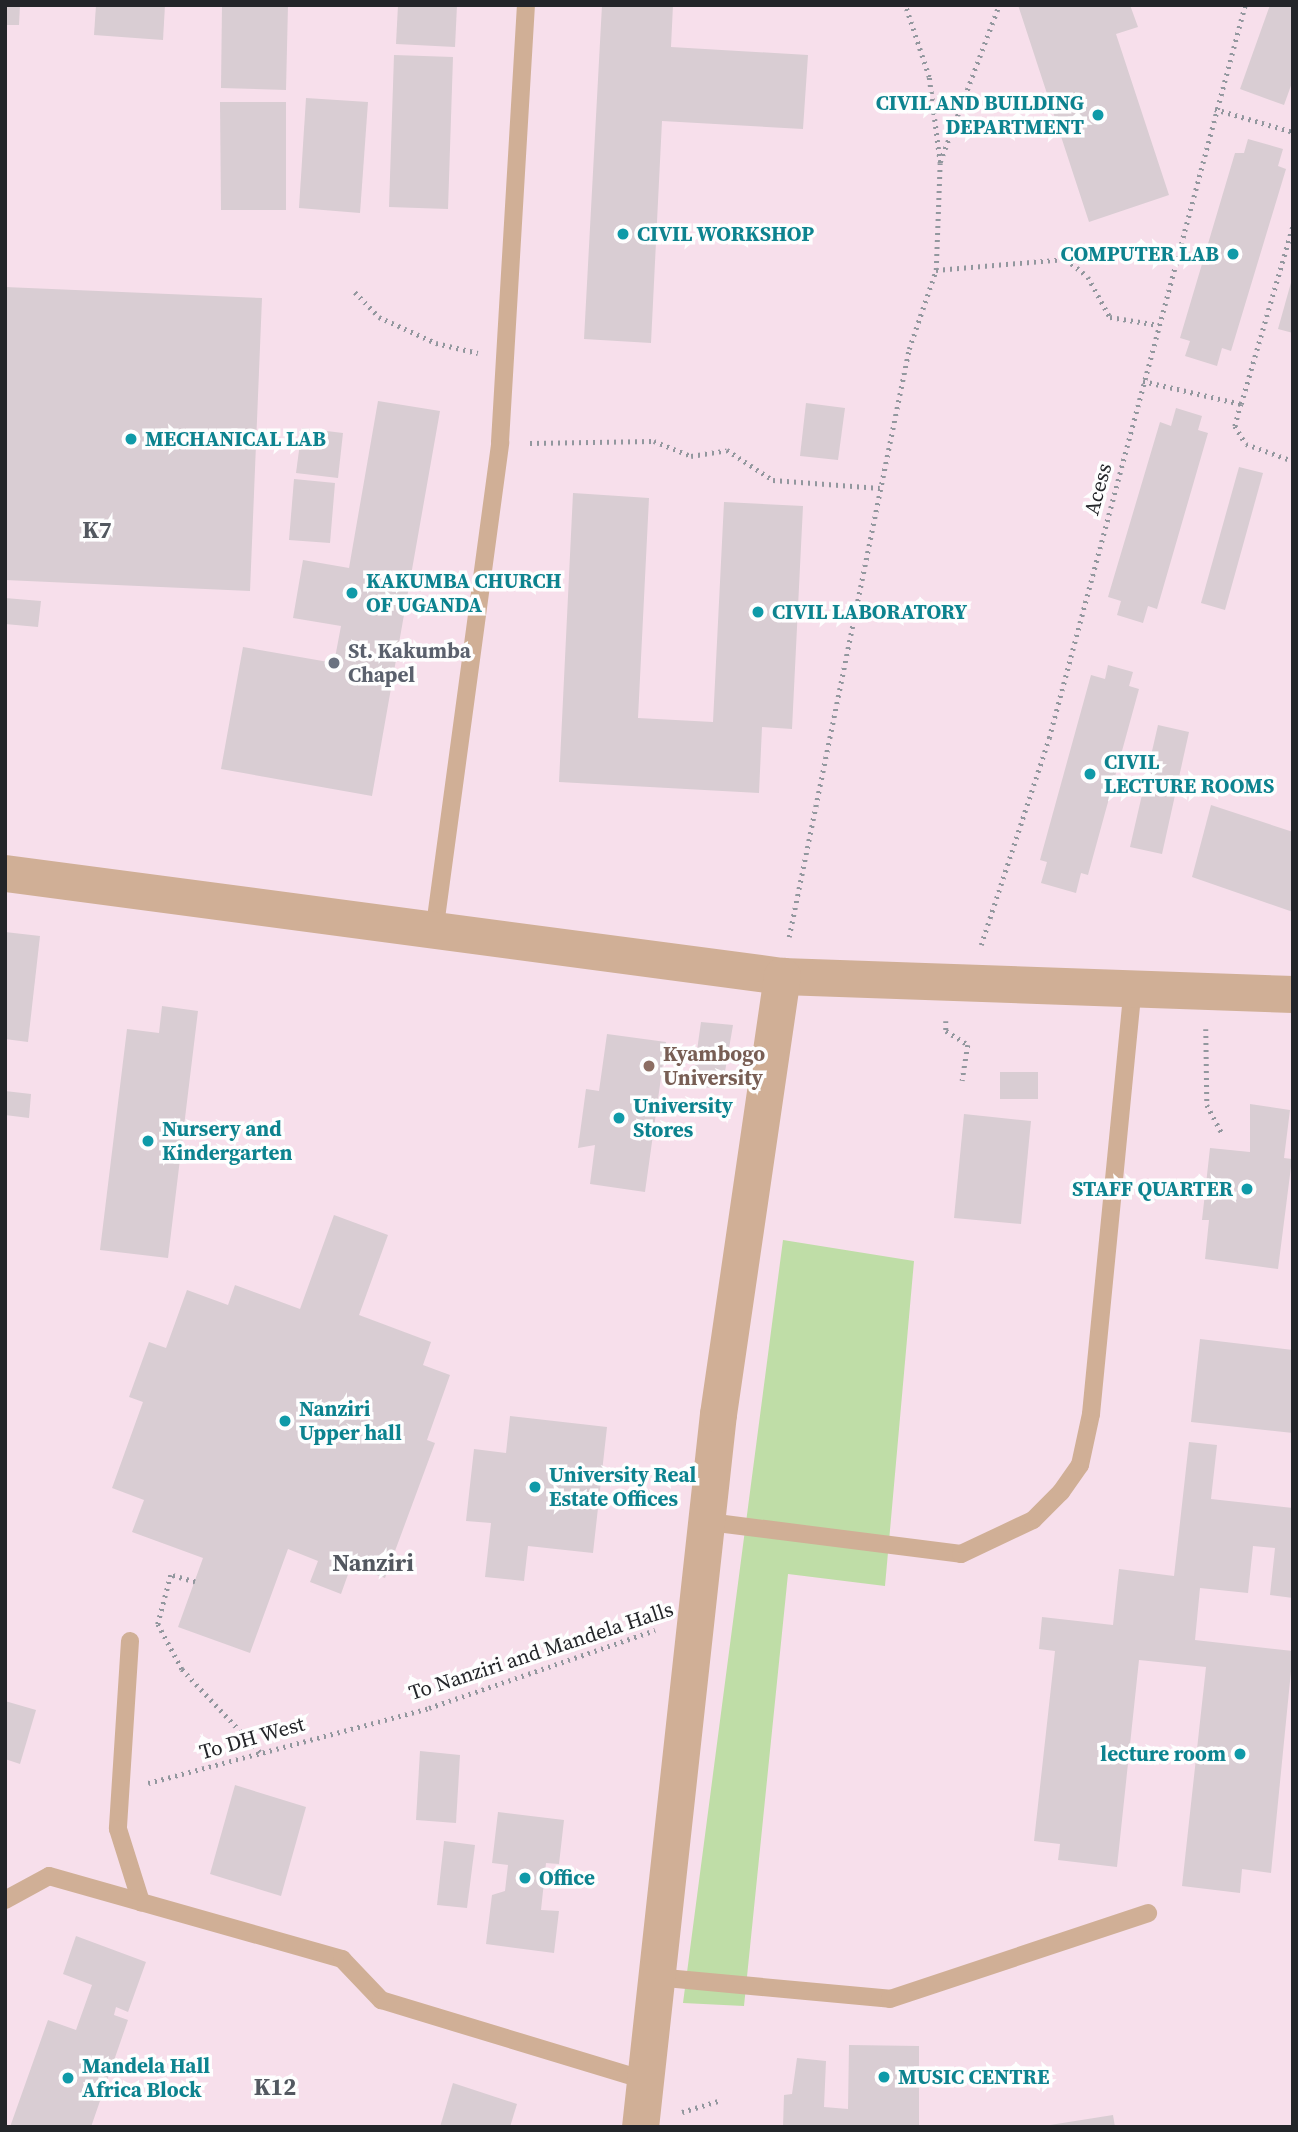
<!DOCTYPE html>
<style>
body{margin:0}
#map{position:relative;width:1298px;height:2132px;overflow:hidden;background:#ebf1fb;font-family:"Source Serif 4",serif}
div>[style]{position:absolute}
.education>*{inset:0;background:#f7dfeb}
.green>*{inset:0;background:#bfdda7}
.building>*{inset:0;background:#d9cdd3}
.path>*{height:4.5px;margin-top:-2.25px;transform-origin:0;background:repeating-linear-gradient(90deg,#92979e 0 2px,transparent 0 7px)}
.lane>*{height:18px;margin:-9px;padding:0 9px;transform-origin:9px;border-radius:9px;background:#d0af96}
.street>*{height:37px;margin:-18.5px;padding:0 18.5px;transform-origin:18.5px;border-radius:18.5px;background:#d0af96}
.dots>*{width:19px;height:19px;translate:-50% -50%;box-sizing:border-box;border:4px solid #fefefe;border-radius:50%}
span{translate:-50% -50%;white-space:nowrap;text-align:center;line-height:1.15;-webkit-text-stroke:7px #fefefe;paint-order:stroke}
.culture-label{font-size:21px;color:#0d838f;font-weight:700}
.right{translate:-100% -50%;text-align:right}
.left{translate:0 -50%;text-align:left}
.street-label{font-size:21px;color:#232529}
.worship-label{font-size:21px;color:#5b616d;font-weight:700}
.education-label{font-size:21px;color:#785e54;font-weight:700}
.quarter-label{font-size:24px;color:#535860;font-weight:700}
.frame{position:absolute;inset:0;border:7px solid #232529;pointer-events:none}
</style>
<div id="map">
<div class="education">
<i style="clip-path:polygon(5px 5px,1293px 5px,1293px 2127px,5px 2127px)"></i>
</div>
<div class="green">
<i style="clip-path:polygon(783px 1240px,914px 1261px,885px 1586px,788px 1574px,744px 2006px,683px 2003px)"></i>
</div>
<div class="building">
<i style="clip-path:polygon(5px 5px,20px 5px,19px 25px,5px 25px)"></i>
<i style="clip-path:polygon(96px 5px,165px 5px,163px 40px,94px 35px)"></i>
<i style="clip-path:polygon(222px 5px,288px 5px,286px 90px,221px 88px)"></i>
<i style="clip-path:polygon(398px 5px,457px 5px,455px 47px,396px 44px)"></i>
<i style="clip-path:polygon(602px 5px,673px 5px,671px 47px,808px 55px,803px 129px,662px 121px,651px 343px,584px 339px)"></i>
<i style="clip-path:polygon(1018px 5px,1130px 5px,1138px 27px,1116px 34px,1169px 195px,1089px 222px)"></i>
<i style="clip-path:polygon(1270px 5px,1293px 5px,1293px 80px,1284px 105px,1240px 89px)"></i>
<i style="clip-path:polygon(394px 55px,453px 57px,448px 209px,389px 207px)"></i>
<i style="clip-path:polygon(306px 98px,368px 102px,360px 213px,299px 208px)"></i>
<i style="clip-path:polygon(220px 102px,286px 102px,286px 210px,221px 210px)"></i>
<i style="clip-path:polygon(1248px 139px,1283px 149px,1278px 166px,1286px 169px,1231px 351px,1222px 348px,1217px 366px,1185px 356px,1190px 341px,1180px 338px,1235px 153px,1244px 153px)"></i>
<i style="clip-path:polygon(1292px 279px,1293px 279px,1293px 333px,1278px 329px)"></i>
<i style="clip-path:polygon(5px 287px,262px 298px,250px 591px,5px 580px)"></i>
<i style="clip-path:polygon(378px 401px,440px 411px,372px 796px,221px 769px,243px 647px,334px 663px,341px 626px,293px 618px,303px 560px,349px 568px)"></i>
<i style="clip-path:polygon(806px 403px,845px 408px,838px 460px,800px 456px)"></i>
<i style="clip-path:polygon(1176px 408px,1202px 416px,1198px 430px,1208px 433px,1157px 609px,1148px 606px,1143px 623px,1117px 615px,1121px 601px,1108px 597px,1160px 422px,1171px 426px)"></i>
<i style="clip-path:polygon(302px 428px,343px 433px,338px 478px,296px 473px)"></i>
<i style="clip-path:polygon(1239px 467px,1263px 473px,1225px 610px,1201px 603px)"></i>
<i style="clip-path:polygon(294px 479px,335px 483px,330px 543px,289px 540px)"></i>
<i style="clip-path:polygon(573px 493px,649px 498px,638px 718px,713px 722px,724px 502px,803px 506px,792px 729px,762px 727px,759px 793px,559px 782px)"></i>
<i style="clip-path:polygon(5px 598px,41px 601px,38px 627px,5px 624px)"></i>
<i style="clip-path:polygon(1108px 665px,1133px 672px,1129px 686px,1139px 689px,1088px 875px,1081px 873px,1076px 893px,1041px 883px,1047px 862px,1040px 860px,1091px 675px,1105px 679px)"></i>
<i style="clip-path:polygon(1158px 725px,1189px 732px,1162px 854px,1130px 847px)"></i>
<i style="clip-path:polygon(1211px 805px,1293px 832px,1293px 912px,1192px 877px)"></i>
<i style="clip-path:polygon(5px 932px,40px 936px,28px 1042px,5px 1039px)"></i>
<i style="clip-path:polygon(162px 1006px,198px 1011px,168px 1258px,100px 1250px,127px 1029px,159px 1033px)"></i>
<i style="clip-path:polygon(701px 1022px,733px 1025px,722px 1089px,692px 1086px)"></i>
<i style="clip-path:polygon(607px 1034px,666px 1042px,645px 1192px,590px 1184px,595px 1145px,578px 1148px,586px 1089px,599px 1091px)"></i>
<i style="clip-path:polygon(1000px 1072px,1038px 1072px,1038px 1099px,1000px 1099px)"></i>
<i style="clip-path:polygon(5px 1091px,31px 1094px,29px 1118px,5px 1115px)"></i>
<i style="clip-path:polygon(1250px 1104px,1290px 1110px,1284px 1158px,1292px 1159px,1278px 1269px,1205px 1259px,1209px 1220px,1202px 1220px,1210px 1148px,1250px 1152px)"></i>
<i style="clip-path:polygon(964px 1114px,1031px 1121px,1021px 1224px,954px 1218px)"></i>
<i style="clip-path:polygon(334px 1215px,388px 1235px,359px 1315px,431px 1342px,423px 1365px,450px 1375px,427px 1440px,435px 1443px,385px 1578px,351px 1566px,341px 1594px,310px 1582px,318px 1561px,288px 1549px,250px 1653px,178px 1627px,203px 1558px,132px 1532px,144px 1500px,112px 1488px,143px 1402px,129px 1397px,149px 1342px,166px 1348px,187px 1290px,228px 1305px,235px 1285px,300px 1309px)"></i>
<i style="clip-path:polygon(1200px 1339px,1293px 1350px,1293px 1433px,1191px 1422px)"></i>
<i style="clip-path:polygon(510px 1416px,607px 1427px,593px 1553px,528px 1546px,524px 1581px,485px 1577px,491px 1523px,466px 1521px,474px 1449px,506px 1453px)"></i>
<i style="clip-path:polygon(1189px 1442px,1217px 1445px,1211px 1499px,1293px 1508px,1293px 1598px,1270px 1595px,1275px 1548px,1253px 1546px,1248px 1593px,1200px 1588px,1195px 1640px,1293px 1651px,1271px 1873px,1242px 1869px,1240px 1893px,1182px 1886px,1206px 1667px,1139px 1660px,1117px 1867px,1058px 1860px,1060px 1844px,1034px 1841px,1055px 1651px,1039px 1649px,1042px 1617px,1113px 1625px,1119px 1569px,1174px 1576px)"></i>
<i style="clip-path:polygon(5px 1701px,36px 1710px,20px 1764px,5px 1759px)"></i>
<i style="clip-path:polygon(420px 1751px,460px 1755px,456px 1823px,416px 1820px)"></i>
<i style="clip-path:polygon(235px 1785px,306px 1807px,281px 1896px,210px 1874px)"></i>
<i style="clip-path:polygon(498px 1812px,564px 1820px,559px 1864px,546px 1863px,541px 1910px,559px 1911px,554px 1953px,486px 1944px,492px 1895px,505px 1891px,508px 1865px,492px 1863px)"></i>
<i style="clip-path:polygon(444px 1841px,475px 1845px,467px 1908px,437px 1905px)"></i>
<i style="clip-path:polygon(76px 1936px,146px 1962px,128px 2012px,116px 2007px,114px 2015px,128px 2020px,91px 2127px,10px 2127px,48px 2020px,76px 2030px,92px 1985px,63px 1974px)"></i>
<i style="clip-path:polygon(849px 2045px,919px 2046px,919px 2127px,783px 2127px,784px 2095px,792px 2094px,797px 2058px,826px 2061px,824px 2107px,848px 2109px)"></i>
<i style="clip-path:polygon(453px 2083px,517px 2104px,510px 2127px,440px 2127px)"></i>
<i style="clip-path:polygon(1113px 2115px,1115px 2127px,1050px 2127px,1050px 2125px)"></i>
</div>
<div class="path">
<i style="left:1215px;top:109px;width:81px;rotate:16.4deg"></i>
<i style="left:940px;top:162px;width:168px;rotate:-69.4deg"></i>
<i style="left:936px;top:270px;width:130px;rotate:-4.8deg"></i>
<i style="left:1066px;top:259px;width:28px;rotate:39deg"></i>
<i style="left:1088px;top:277px;width:46px;rotate:61.2deg"></i>
<i style="left:1110px;top:317px;width:49px;rotate:9.5deg"></i>
<i style="left:355px;top:292px;width:35px;rotate:46deg"></i>
<i style="left:379px;top:317px;width:63px;rotate:24.5deg"></i>
<i style="left:436px;top:343px;width:43px;rotate:13.4deg"></i>
<i style="left:1143px;top:381px;width:101px;rotate:13.2deg"></i>
<i style="left:1241px;top:404px;width:186px;rotate:-73.8deg"></i>
<i style="left:1241px;top:404px;width:23px;rotate:105deg"></i>
<i style="left:1235px;top:426px;width:21px;rotate:59deg"></i>
<i style="left:1246px;top:444px;width:50px;rotate:19.9deg"></i>
<i style="left:530px;top:443px;width:124px;rotate:-0.9deg"></i>
<i style="left:654px;top:441px;width:40px;rotate:22deg"></i>
<i style="left:691px;top:456px;width:36px;rotate:-9deg"></i>
<i style="left:727px;top:450px;width:55px;rotate:33.1deg"></i>
<i style="left:773px;top:480px;width:107px;rotate:4.3deg"></i>
<i style="left:789px;top:937px;width:600px;rotate:-78.47deg"></i>
<i style="left:909px;top:349px;width:83px;rotate:-71.1deg"></i>
<i style="left:936px;top:270px;width:107px;rotate:-87.9deg"></i>
<i style="left:940px;top:163px;width:87px;rotate:-97.3deg"></i>
<i style="left:929px;top:77px;width:76px;rotate:-108.4deg"></i>
<i style="left:981px;top:945px;width:218px;rotate:-71.8deg"></i>
<i style="left:1049px;top:738px;width:759px;rotate:-75.03deg"></i>
<i style="left:946px;top:1021px;width:10px;rotate:90deg"></i>
<i style="left:946px;top:1031px;width:26px;rotate:32deg"></i>
<i style="left:968px;top:1045px;width:36px;rotate:99deg"></i>
<i style="left:1206px;top:1029px;width:76px;rotate:89.2deg"></i>
<i style="left:1207px;top:1105px;width:34px;rotate:62deg"></i>
<i style="left:195px;top:1582px;width:25px;rotate:-164deg"></i>
<i style="left:171px;top:1575px;width:51px;rotate:104.9deg"></i>
<i style="left:158px;top:1624px;width:51px;rotate:61.9deg"></i>
<i style="left:182px;top:1669px;width:114px;rotate:46.8deg"></i>
<i style="left:148px;top:1783px;width:291px;rotate:-14.9deg"></i>
<i style="left:429px;top:1708px;width:239px;rotate:-19deg"></i>
<i style="left:682px;top:2112px;width:39px;rotate:-17deg"></i>
</div>
<div class="lane">
<i style="left:434px;top:933px;width:495px;rotate:-82.3deg"></i>
<i style="left:500px;top:442px;width:438px;rotate:-86.6deg"></i>
<i style="left:709px;top:1522px;width:254px;rotate:7.2deg"></i>
<i style="left:961px;top:1554px;width:80px;rotate:-25.3deg"></i>
<i style="left:1033px;top:1520px;width:40px;rotate:-45deg"></i>
<i style="left:1061px;top:1492px;width:33px;rotate:-55deg"></i>
<i style="left:1080px;top:1465px;width:52px;rotate:-77.8deg"></i>
<i style="left:1091px;top:1414px;width:431px;rotate:-84.4deg"></i>
<i style="left:130px;top:1641px;width:188px;rotate:93.7deg"></i>
<i style="left:118px;top:1829px;width:77px;rotate:72.5deg"></i>
<i style="left:5px;top:1900px;width:50px;rotate:-28.6deg"></i>
<i style="left:49px;top:1876px;width:305px;rotate:15.8deg"></i>
<i style="left:342px;top:1959px;width:57px;rotate:46.4deg"></i>
<i style="left:381px;top:2000px;width:275px;rotate:16.9deg"></i>
<i style="left:655px;top:1977px;width:236px;rotate:5.3deg"></i>
<i style="left:890px;top:1999px;width:272px;rotate:-18.4deg"></i>
</div>
<div class="street">
<i style="left:5px;top:873px;width:784px;rotate:7.55deg"></i>
<i style="left:782px;top:976px;width:511px;rotate:2.02deg"></i>
<i style="left:640px;top:2127px;width:717px;rotate:-83.76deg"></i>
<i style="left:718px;top:1414px;width:443px;rotate:-81.7deg"></i>
</div>
<div class="dots">
<i style="left:1098px;top:115px;background:#0f9aa8"></i>
<i style="left:623px;top:234px;background:#0f9aa8"></i>
<i style="left:1233px;top:254px;background:#0f9aa8"></i>
<i style="left:131px;top:439px;background:#0f9aa8"></i>
<i style="left:352px;top:593px;background:#0f9aa8"></i>
<i style="left:758px;top:612px;background:#0f9aa8"></i>
<i style="left:334px;top:663px;background:#6b7280"></i>
<i style="left:1090px;top:774px;background:#0f9aa8"></i>
<i style="left:649px;top:1066px;background:#8d6e63"></i>
<i style="left:619px;top:1118px;background:#0f9aa8"></i>
<i style="left:148px;top:1141px;background:#0f9aa8"></i>
<i style="left:1247px;top:1189px;background:#0f9aa8"></i>
<i style="left:285px;top:1421px;background:#0f9aa8"></i>
<i style="left:535px;top:1487px;background:#0f9aa8"></i>
<i style="left:1240px;top:1754px;background:#0f9aa8"></i>
<i style="left:525px;top:1878px;background:#0f9aa8"></i>
<i style="left:884px;top:2077px;background:#0f9aa8"></i>
<i style="left:68px;top:2078px;background:#0f9aa8"></i>
</div>
<div class="culture-label">
<span class="right" style="left:1084px;top:115px">CIVIL AND BUILDING<br>DEPARTMENT</span>
<span class="left" style="left:637px;top:234px">CIVIL WORKSHOP</span>
<span class="right" style="left:1219px;top:254px">COMPUTER LAB</span>
<span class="left" style="left:145px;top:439px">MECHANICAL LAB</span>
<span class="left" style="left:366px;top:593px">KAKUMBA CHURCH<br>OF UGANDA</span>
<span class="left" style="left:772px;top:612px">CIVIL LABORATORY</span>
<span class="left" style="left:1104px;top:774px">CIVIL<br>LECTURE ROOMS</span>
<span class="left" style="left:633px;top:1118px">University<br>Stores</span>
<span class="left" style="left:162px;top:1141px">Nursery and<br>Kindergarten</span>
<span class="right" style="left:1233px;top:1189px">STAFF QUARTER</span>
<span class="left" style="left:299px;top:1421px">Nanziri<br>Upper hall</span>
<span class="left" style="left:549px;top:1487px">University Real<br>Estate Offices</span>
<span class="right" style="left:1226px;top:1754px">lecture room</span>
<span class="left" style="left:539px;top:1878px">Office</span>
<span class="left" style="left:82px;top:2078px">Mandela Hall<br>Africa Block</span>
<span class="left" style="left:898px;top:2077px">MUSIC CENTRE</span>
</div>
<div class="street-label">
<span style="left:1098px;top:489px;rotate:-75deg">Acess</span>
<span style="left:541px;top:1651px;rotate:-18deg">To Nanziri and Mandela Halls</span>
<span style="left:252px;top:1738px;rotate:-16deg">To DH West</span>
</div>
<div class="worship-label">
<span class="left" style="left:348px;top:663px">St. Kakumba<br>Chapel</span>
</div>
<div class="education-label">
<span class="left" style="left:663px;top:1066px">Kyambogo<br>University</span>
</div>
<div class="quarter-label">
<span style="left:97px;top:530px">K7</span>
<span style="left:373px;top:1563px">Nanziri</span>
<span style="left:275px;top:2087px">K12</span>
</div>
<div class="frame"></div>
</div>
